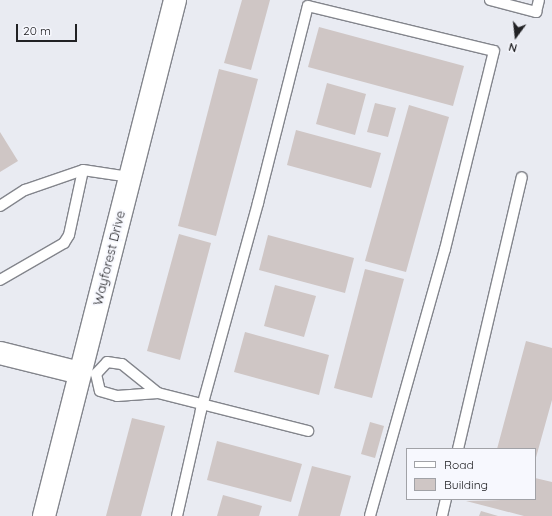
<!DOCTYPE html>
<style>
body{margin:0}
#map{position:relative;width:552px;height:516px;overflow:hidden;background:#e9ebf2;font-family:Quicksand,sans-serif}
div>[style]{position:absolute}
.building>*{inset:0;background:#cfc6c5}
.roads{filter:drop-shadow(1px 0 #83858c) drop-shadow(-1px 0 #83858c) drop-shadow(0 1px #83858c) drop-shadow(0 -1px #83858c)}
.lane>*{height:10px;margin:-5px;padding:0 5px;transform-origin:5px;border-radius:5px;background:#fff}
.secondary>*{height:22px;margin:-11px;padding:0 11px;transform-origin:11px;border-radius:11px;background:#fff}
span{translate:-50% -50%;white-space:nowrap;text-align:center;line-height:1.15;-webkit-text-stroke:4px #f7f8fe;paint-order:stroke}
.street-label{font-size:13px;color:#212124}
.legend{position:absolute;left:406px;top:448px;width:130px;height:52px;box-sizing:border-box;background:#f7f8fe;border:1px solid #a1a2a7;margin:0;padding:5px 7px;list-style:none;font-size:12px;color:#212124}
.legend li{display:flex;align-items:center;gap:8px;height:20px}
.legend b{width:20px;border:1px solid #a1a2a7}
.north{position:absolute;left:496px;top:16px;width:40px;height:40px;-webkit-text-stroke:3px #f7f8fe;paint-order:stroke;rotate:195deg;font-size:11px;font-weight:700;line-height:16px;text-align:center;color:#212124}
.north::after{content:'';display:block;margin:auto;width:14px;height:18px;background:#212124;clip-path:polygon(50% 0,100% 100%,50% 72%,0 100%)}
.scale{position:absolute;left:16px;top:24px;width:61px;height:18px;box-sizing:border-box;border:2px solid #212124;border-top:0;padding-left:5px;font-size:12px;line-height:14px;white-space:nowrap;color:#212124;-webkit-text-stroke:3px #f7f8fe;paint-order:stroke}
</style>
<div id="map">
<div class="building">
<i style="clip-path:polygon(242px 0,270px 0,251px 70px,224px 63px)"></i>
<i style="clip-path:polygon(319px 27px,464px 66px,453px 106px,308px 67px)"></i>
<i style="clip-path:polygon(219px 69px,258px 79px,216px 236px,178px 226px)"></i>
<i style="clip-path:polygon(327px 83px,366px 94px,355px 135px,316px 124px)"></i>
<i style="clip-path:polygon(375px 103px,396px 108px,388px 137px,367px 132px)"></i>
<i style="clip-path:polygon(409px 105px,449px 117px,406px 272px,365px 261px)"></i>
<i style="clip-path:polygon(296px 130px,381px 153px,371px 188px,287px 165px)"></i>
<i style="clip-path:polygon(0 132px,18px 161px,0 172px)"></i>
<i style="clip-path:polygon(179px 234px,211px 243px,180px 360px,147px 351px)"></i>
<i style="clip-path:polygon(268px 235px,354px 258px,345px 293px,259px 270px)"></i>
<i style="clip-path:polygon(365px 269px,404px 279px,372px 398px,334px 388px)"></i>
<i style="clip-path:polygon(275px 285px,316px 296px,304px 337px,264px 326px)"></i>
<i style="clip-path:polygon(245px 332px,329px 355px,319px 395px,234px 372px)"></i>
<i style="clip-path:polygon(526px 341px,552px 348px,552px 400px,535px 461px,535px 449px,497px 449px)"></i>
<i style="clip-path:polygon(132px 418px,165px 426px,141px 516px,106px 516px)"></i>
<i style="clip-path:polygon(370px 422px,384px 426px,375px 458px,361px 454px)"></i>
<i style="clip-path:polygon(217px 441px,302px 464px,291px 502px,207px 480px)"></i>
<i style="clip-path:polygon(312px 466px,351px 476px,340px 516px,298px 516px)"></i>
<i style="clip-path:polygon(535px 478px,552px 482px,552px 516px,524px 516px,466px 501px,535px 499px)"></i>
<i style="clip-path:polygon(223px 495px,262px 506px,259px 516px,217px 516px)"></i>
<i style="clip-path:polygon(481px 511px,498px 516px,479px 516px)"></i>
</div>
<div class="roads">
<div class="lane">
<i style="left:490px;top:0;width:48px;rotate:14.6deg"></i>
<i style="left:536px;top:12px;width:12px;rotate:-76deg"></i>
<i style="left:0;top:206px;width:30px;rotate:-33deg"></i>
<i style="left:25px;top:190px;width:61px;rotate:-19deg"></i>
<i style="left:83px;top:170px;width:48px;rotate:8.5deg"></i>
<i style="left:0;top:280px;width:74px;rotate:-30deg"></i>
<i style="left:64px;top:243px;width:9px;rotate:-58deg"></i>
<i style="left:69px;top:235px;width:66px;rotate:-77.8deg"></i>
<i style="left:96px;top:374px;width:17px;rotate:77deg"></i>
<i style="left:100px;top:391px;width:18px;rotate:16deg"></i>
<i style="left:117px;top:396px;width:41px;rotate:-4.2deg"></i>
<i style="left:158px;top:393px;width:155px;rotate:14.2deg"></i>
<i style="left:96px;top:374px;width:16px;rotate:-47deg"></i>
<i style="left:107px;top:362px;width:15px;rotate:8deg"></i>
<i style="left:122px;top:364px;width:46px;rotate:38.9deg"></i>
<i style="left:458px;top:449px;width:279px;rotate:-76.8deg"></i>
<i style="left:177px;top:516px;width:109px;rotate:-77.2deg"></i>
<i style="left:201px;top:410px;width:215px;rotate:-74.6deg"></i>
<i style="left:258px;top:203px;width:203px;rotate:-75.8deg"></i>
<i style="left:308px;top:6px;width:191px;rotate:13.6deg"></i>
<i style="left:494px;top:51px;width:204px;rotate:103.9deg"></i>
<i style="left:445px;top:249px;width:277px;rotate:105.7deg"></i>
<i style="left:442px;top:516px;width:17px;rotate:-77deg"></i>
</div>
<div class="secondary">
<i style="left:0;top:353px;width:82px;rotate:14deg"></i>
<i style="left:44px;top:516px;width:532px;rotate:-75.75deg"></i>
</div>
</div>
<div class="street-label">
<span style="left:109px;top:258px;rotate:-76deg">Wayforest Drive</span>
</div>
<ul class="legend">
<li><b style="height:5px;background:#fff"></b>Road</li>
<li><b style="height:11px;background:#cfc6c5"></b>Building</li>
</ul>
<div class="north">N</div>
<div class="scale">20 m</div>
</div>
